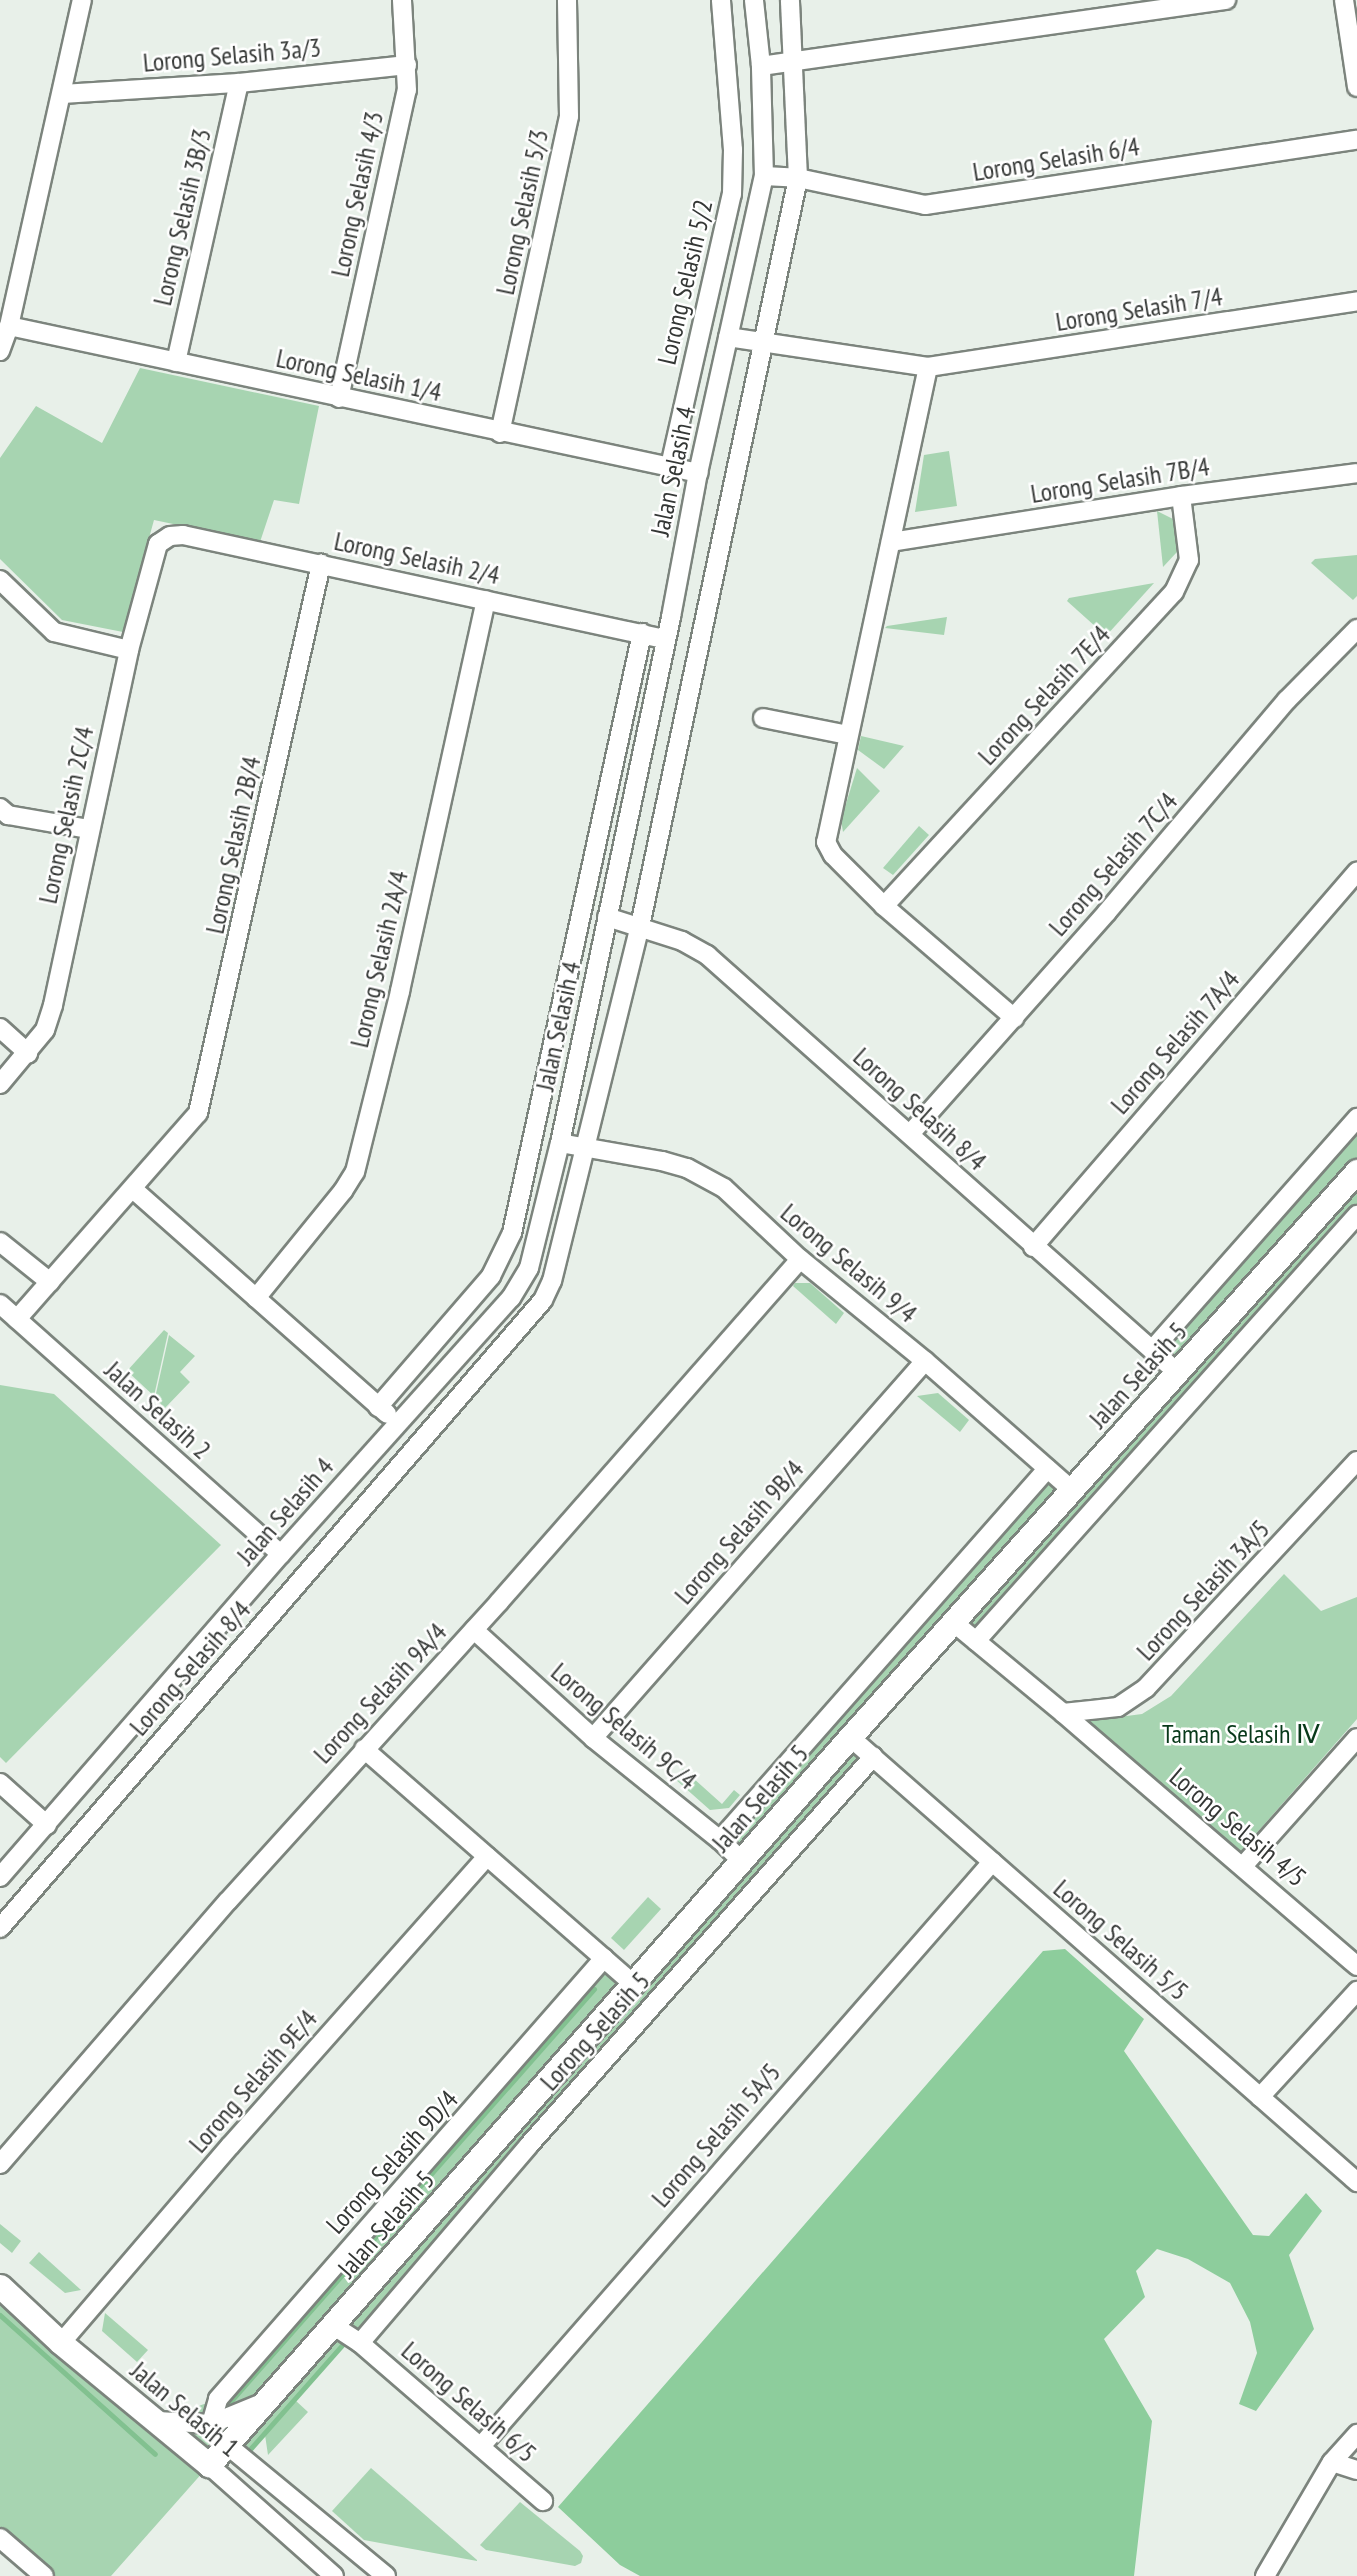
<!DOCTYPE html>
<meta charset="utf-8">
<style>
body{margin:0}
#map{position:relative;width:1357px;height:2576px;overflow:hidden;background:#e8f0e9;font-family:"PT Sans Narrow",sans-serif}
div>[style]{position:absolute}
.green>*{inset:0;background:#a7d4b1}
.forest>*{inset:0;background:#8dcd9c}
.stream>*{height:5px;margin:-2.5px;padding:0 2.5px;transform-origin:2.5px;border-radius:2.5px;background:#82c190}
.roads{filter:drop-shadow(2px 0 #7c847d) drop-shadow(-2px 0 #7c847d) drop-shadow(0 2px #7c847d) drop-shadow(0 -2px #7c847d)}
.minor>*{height:18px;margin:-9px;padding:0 9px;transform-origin:9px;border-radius:9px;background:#fff}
.tertiary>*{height:23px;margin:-11.5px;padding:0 11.5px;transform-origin:11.5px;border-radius:11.5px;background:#fff}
span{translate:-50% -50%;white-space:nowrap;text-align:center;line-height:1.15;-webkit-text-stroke:5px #fff;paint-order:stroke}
.street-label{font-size:26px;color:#343735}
.park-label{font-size:26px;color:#08391a}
</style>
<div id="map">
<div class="green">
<i style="clip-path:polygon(140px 368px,319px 406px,299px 504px,274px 500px,260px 542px,154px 520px,123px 632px,62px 620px,0 559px,0 458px,36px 406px,102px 443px)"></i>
<i style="clip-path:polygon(949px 451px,957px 506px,915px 512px,924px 455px)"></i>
<i style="clip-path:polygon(1157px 511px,1173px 519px,1177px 552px,1163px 567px)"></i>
<i style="clip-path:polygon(1357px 555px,1357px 596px,1353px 600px,1311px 563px,1315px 559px)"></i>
<i style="clip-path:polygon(1154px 583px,1106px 636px,1067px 601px,1069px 598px)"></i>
<i style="clip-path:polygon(947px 617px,944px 635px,885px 628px,887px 626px)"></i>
<i style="clip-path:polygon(861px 736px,904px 746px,884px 769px,858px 750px)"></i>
<i style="clip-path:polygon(857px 768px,880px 791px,843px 832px,841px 820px)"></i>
<i style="clip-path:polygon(919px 826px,929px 835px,893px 875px,883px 868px)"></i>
<i style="clip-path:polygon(1357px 1118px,1357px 1215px,976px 1641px,954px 1623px,851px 1737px,873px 1757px,529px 2145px,352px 2351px,344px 2344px,295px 2400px,308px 2412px,268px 2455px,265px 2435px,251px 2448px,227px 2445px,111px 2576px,44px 2576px,0 2538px,0 2286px,157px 2421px,218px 2399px,604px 1958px,634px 1985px,742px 1862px,720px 1840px,1047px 1469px,1071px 1490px,1177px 1373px,1152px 1350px)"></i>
<i style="clip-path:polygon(795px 1283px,810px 1283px,844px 1313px,836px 1324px,793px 1286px)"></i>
<i style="clip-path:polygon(164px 1330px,168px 1333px,154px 1396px,127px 1371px)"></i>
<i style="clip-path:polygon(169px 1335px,195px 1356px,180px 1372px,190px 1382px,165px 1408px,155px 1398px)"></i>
<i style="clip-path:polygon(0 1385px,54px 1394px,221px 1545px,6px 1763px,0 1757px)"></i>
<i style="clip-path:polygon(938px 1393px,969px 1420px,960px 1432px,917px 1396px)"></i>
<i style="clip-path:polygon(1284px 1574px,1321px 1611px,1357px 1597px,1357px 1719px,1239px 1853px,1088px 1721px,1142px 1714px,1171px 1696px)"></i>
<i style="clip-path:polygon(683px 1769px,722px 1804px,734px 1790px,740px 1795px,729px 1808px,710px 1810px,675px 1779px)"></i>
<i style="clip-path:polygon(648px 1897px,661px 1909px,624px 1950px,611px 1938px)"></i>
<i style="clip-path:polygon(0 2224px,21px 2241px,12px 2253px,0 2243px)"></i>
<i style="clip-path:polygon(39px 2252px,81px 2290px,65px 2293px,29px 2263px)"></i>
<i style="clip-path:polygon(105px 2313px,148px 2350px,137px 2362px,102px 2331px)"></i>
<i style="clip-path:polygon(371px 2468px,477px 2560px,477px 2561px,364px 2540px,332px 2511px)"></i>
<i style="clip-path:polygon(520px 2502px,580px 2551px,583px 2556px,581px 2563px,575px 2566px,486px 2550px,480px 2545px)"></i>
</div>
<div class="forest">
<i style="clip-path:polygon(1065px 1949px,1144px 2019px,1124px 2051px,1253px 2235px,1269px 2236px,1306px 2193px,1322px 2211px,1289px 2255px,1314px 2329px,1256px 2411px,1239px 2404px,1257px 2353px,1250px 2322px,1230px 2283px,1188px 2259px,1157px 2249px,1136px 2271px,1145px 2297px,1104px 2339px,1152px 2421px,1134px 2576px,640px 2576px,620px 2565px,558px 2507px,1043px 1951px)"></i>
</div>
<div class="stream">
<i style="left:0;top:2315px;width:208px;rotate:41.9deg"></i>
<i style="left:229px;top:2403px;width:552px;rotate:-48.6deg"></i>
<i style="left:251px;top:2448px;width:140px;rotate:-48.5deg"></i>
</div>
<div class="roads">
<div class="minor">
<i style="left:1344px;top:0;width:88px;rotate:81.5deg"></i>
<i style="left:761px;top:66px;width:470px;rotate:-8.1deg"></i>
<i style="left:62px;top:94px;width:177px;rotate:-3.6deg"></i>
<i style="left:239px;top:83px;width:169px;rotate:-6.1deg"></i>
<i style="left:764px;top:176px;width:34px;rotate:3deg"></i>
<i style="left:798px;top:178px;width:130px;rotate:12deg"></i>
<i style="left:925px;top:205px;width:437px;rotate:-8.6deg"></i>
<i style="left:9px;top:326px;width:705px;rotate:12.04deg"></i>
<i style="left:728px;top:337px;width:202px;rotate:8.5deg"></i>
<i style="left:928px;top:367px;width:434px;rotate:-8.7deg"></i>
<i style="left:0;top:351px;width:27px;rotate:-70deg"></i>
<i style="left:9px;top:326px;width:334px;rotate:-77.4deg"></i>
<i style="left:176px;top:362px;width:286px;rotate:-77.3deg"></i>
<i style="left:928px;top:367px;width:486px;rotate:102.1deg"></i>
<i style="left:826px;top:842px;width:15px;rotate:62deg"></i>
<i style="left:833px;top:855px;width:72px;rotate:45deg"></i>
<i style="left:884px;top:906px;width:172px;rotate:40.7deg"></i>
<i style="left:339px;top:398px;width:315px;rotate:-77.6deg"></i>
<i style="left:407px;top:90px;width:90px;rotate:-93.2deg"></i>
<i style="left:500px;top:433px;width:324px;rotate:-77.7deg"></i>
<i style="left:569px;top:116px;width:116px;rotate:-91deg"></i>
<i style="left:670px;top:466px;width:279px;rotate:-77.2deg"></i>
<i style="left:732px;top:194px;width:44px;rotate:-88.7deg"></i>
<i style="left:733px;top:150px;width:150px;rotate:-94.6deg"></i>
<i style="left:891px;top:542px;width:294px;rotate:-9deg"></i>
<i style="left:1181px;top:496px;width:177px;rotate:-7.4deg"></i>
<i style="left:0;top:580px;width:75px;rotate:43.9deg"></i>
<i style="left:54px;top:632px;width:77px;rotate:13.5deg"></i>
<i style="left:763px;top:718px;width:87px;rotate:11.3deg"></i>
<i style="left:0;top:808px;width:11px;rotate:41deg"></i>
<i style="left:8px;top:815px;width:81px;rotate:9.9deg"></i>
<i style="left:884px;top:906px;width:427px;rotate:-47.3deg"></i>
<i style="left:1174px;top:592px;width:35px;rotate:-65deg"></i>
<i style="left:1189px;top:560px;width:64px;rotate:-97.1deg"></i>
<i style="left:607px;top:917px;width:79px;rotate:17.7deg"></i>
<i style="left:682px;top:941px;width:29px;rotate:29deg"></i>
<i style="left:707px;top:955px;width:630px;rotate:41.59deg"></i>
<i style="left:0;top:1028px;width:38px;rotate:42deg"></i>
<i style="left:0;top:1084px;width:70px;rotate:-50.2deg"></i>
<i style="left:45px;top:1030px;width:26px;rotate:-72deg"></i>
<i style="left:53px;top:1005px;width:363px;rotate:-77.9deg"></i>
<i style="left:129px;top:650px;width:110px;rotate:-74.7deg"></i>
<i style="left:158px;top:544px;width:14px;rotate:-34deg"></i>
<i style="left:170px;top:536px;width:13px;rotate:-4deg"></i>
<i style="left:183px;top:535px;width:494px;rotate:12.2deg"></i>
<i style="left:910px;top:1134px;width:297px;rotate:-48.4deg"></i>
<i style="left:1107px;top:912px;width:278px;rotate:-49.7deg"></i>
<i style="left:1287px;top:700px;width:100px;rotate:-45.4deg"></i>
<i style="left:560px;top:1143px;width:104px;rotate:10deg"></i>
<i style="left:662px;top:1161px;width:26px;rotate:16deg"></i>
<i style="left:687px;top:1168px;width:42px;rotate:28.4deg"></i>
<i style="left:724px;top:1188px;width:104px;rotate:43.1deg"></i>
<i style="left:800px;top:1259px;width:161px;rotate:39.2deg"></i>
<i style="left:925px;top:1361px;width:196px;rotate:41.3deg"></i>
<i style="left:133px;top:1189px;width:339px;rotate:41.5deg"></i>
<i style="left:0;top:1242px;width:64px;rotate:38.7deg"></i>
<i style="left:1033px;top:1247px;width:496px;rotate:-49.2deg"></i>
<i style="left:256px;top:1298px;width:138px;rotate:-50.9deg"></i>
<i style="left:343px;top:1191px;width:22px;rotate:-58deg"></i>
<i style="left:355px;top:1172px;width:187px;rotate:-76deg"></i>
<i style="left:400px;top:991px;width:400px;rotate:-77.6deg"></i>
<i style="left:0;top:1304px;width:376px;rotate:41.7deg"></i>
<i style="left:17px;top:1319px;width:274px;rotate:-48.7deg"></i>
<i style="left:198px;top:1113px;width:563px;rotate:-77.37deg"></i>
<i style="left:1152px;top:1350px;width:310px;rotate:-48.5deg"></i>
<i style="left:378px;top:1407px;width:173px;rotate:-49.2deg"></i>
<i style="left:491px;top:1276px;width:48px;rotate:-64deg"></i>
<i style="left:512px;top:1233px;width:614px;rotate:-77.77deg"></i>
<i style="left:953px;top:1622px;width:143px;rotate:39.6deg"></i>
<i style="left:1063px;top:1713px;width:388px;rotate:40.7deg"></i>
<i style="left:474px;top:1630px;width:161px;rotate:42.2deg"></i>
<i style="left:593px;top:1738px;width:163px;rotate:38.8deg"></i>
<i style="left:720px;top:1840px;width:30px;rotate:44deg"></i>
<i style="left:976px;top:1641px;width:572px;rotate:-48.19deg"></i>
<i style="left:1063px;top:1713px;width:55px;rotate:-6.2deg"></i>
<i style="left:1118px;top:1707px;width:34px;rotate:-34deg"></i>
<i style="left:1146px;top:1688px;width:310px;rotate:-47.1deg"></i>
<i style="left:850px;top:1737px;width:675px;rotate:41.27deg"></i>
<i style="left:593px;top:1738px;width:502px;rotate:-48.63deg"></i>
<i style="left:364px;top:1749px;width:359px;rotate:41.1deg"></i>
<i style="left:0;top:1783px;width:63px;rotate:41.8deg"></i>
<i style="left:720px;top:1840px;width:495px;rotate:-48.6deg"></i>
<i style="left:1243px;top:1866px;width:171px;rotate:-48.3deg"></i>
<i style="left:0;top:1877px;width:428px;rotate:-49deg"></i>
<i style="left:281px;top:1554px;width:344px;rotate:-48.1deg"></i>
<i style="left:511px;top:1298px;width:35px;rotate:-59deg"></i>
<i style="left:529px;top:1268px;width:129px;rotate:-76.1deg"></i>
<i style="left:560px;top:1143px;width:538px;rotate:-78.08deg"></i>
<i style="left:671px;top:617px;width:147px;rotate:-79.4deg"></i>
<i style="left:698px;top:473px;width:304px;rotate:-77.5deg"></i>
<i style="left:764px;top:176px;width:110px;rotate:-91.6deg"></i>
<i style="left:761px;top:66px;width:66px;rotate:-96.1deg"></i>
<i style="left:0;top:1928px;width:830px;rotate:-49.15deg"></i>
<i style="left:543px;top:1300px;width:21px;rotate:-65deg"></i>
<i style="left:552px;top:1281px;width:366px;rotate:-76.1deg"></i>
<i style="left:640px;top:926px;width:765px;rotate:-78.07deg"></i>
<i style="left:798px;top:178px;width:178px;rotate:-92.6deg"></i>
<i style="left:1260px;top:2097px;width:144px;rotate:-47.5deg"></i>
<i style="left:0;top:2164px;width:348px;rotate:-49.1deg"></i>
<i style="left:228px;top:1901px;width:404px;rotate:-47.8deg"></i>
<i style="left:499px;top:1602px;width:456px;rotate:-48.7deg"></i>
<i style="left:334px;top:2326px;width:31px;rotate:33deg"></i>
<i style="left:360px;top:2343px;width:242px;rotate:40.8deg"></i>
<i style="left:61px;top:2343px;width:260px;rotate:-49.4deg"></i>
<i style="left:230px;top:2146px;width:387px;rotate:-48.4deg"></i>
<i style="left:360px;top:2343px;width:260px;rotate:-49.5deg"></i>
<i style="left:529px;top:2145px;width:519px;rotate:-48.44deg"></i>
<i style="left:157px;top:2421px;width:54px;rotate:3.2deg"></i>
<i style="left:211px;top:2424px;width:50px;rotate:-22.4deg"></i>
<i style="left:211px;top:2424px;width:26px;rotate:-74deg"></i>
<i style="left:218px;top:2399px;width:586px;rotate:-48.8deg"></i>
<i style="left:227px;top:2445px;width:206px;rotate:39.5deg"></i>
<i style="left:482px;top:2445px;width:775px;rotate:-48.82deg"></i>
<i style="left:1332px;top:2462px;width:38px;rotate:-48deg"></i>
<i style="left:209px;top:2465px;width:167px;rotate:41.6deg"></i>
<i style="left:0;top:2538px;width:58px;rotate:40.8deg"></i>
<i style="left:1265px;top:2576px;width:132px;rotate:-59.6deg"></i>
<i style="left:1332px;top:2462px;width:26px;rotate:18deg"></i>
</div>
<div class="tertiary">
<i style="left:0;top:2286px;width:83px;rotate:43.1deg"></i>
<i style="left:61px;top:2343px;width:192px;rotate:39.5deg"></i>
<i style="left:209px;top:2465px;width:970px;rotate:-48.64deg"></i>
<i style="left:850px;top:1737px;width:760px;rotate:-48.15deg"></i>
</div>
</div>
<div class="street-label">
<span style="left:232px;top:55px;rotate:-5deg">Lorong Selasih 3a/3</span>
<span style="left:1056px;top:159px;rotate:-9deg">Lorong Selasih 6/4</span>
<span style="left:357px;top:194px;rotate:-78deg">Lorong Selasih 4/3</span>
<span style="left:522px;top:212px;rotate:-78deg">Lorong Selasih 5/3</span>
<span style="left:182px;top:217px;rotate:-77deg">Lorong Selasih 3B/3</span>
<span style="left:685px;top:282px;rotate:-77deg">Lorong Selasih 5/2</span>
<span style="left:1139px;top:309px;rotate:-9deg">Lorong Selasih 7/4</span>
<span style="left:359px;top:375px;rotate:12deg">Lorong Selasih 1/4</span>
<span style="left:673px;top:471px;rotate:-78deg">Jalan Selasih 4</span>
<span style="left:1120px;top:480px;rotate:-9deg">Lorong Selasih 7B/4</span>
<span style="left:417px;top:558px;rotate:12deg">Lorong Selasih 2/4</span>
<span style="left:1044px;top:695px;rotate:-47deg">Lorong Selasih 7E/4</span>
<span style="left:66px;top:815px;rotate:-78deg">Lorong Selasih 2C/4</span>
<span style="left:233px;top:845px;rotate:-78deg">Lorong Selasih 2B/4</span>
<span style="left:1113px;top:864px;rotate:-49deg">Lorong Selasih 7C/4</span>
<span style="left:379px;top:959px;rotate:-77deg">Lorong Selasih 2A/4</span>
<span style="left:558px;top:1026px;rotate:-78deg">Jalan Selasih 4</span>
<span style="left:1175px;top:1042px;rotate:-49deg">Lorong Selasih 7A/4</span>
<span style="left:920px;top:1109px;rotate:42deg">Lorong Selasih 8/4</span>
<span style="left:849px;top:1263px;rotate:40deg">Lorong Selasih 9/4</span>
<span style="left:1138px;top:1375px;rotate:-48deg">Jalan Selasih 5</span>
<span style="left:158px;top:1410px;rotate:42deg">Jalan Selasih 2</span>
<span style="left:285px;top:1511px;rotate:-49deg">Jalan Selasih 4</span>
<span style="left:739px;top:1532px;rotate:-49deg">Lorong Selasih 9B/4</span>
<span style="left:1203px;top:1590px;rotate:-47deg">Lorong Selasih 3A/5</span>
<span style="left:190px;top:1668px;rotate:-49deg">Lorong Selasih 8/4</span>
<span style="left:380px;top:1693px;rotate:-47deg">Lorong Selasih 9A/4</span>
<span style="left:624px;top:1726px;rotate:40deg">Lorong Selasih 9C/4</span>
<span style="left:760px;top:1798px;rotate:-49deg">Jalan Selasih 5</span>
<span style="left:1238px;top:1827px;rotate:40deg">Lorong Selasih 4/5</span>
<span style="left:1121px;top:1940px;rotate:41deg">Lorong Selasih 5/5</span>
<span style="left:595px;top:2031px;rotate:-48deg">Lorong Selasih 5</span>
<span style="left:253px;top:2081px;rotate:-49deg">Lorong Selasih 9E/4</span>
<span style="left:716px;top:2135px;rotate:-49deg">Lorong Selasih 5A/5</span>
<span style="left:392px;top:2162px;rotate:-48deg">Lorong Selasih 9D/4</span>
<span style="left:386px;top:2224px;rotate:-49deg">Jalan Selasih 5</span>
<span style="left:469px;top:2402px;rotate:41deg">Lorong Selasih 6/5</span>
<span style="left:185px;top:2409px;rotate:40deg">Jalan Selasih 1</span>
</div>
<div class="park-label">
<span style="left:1241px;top:1734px">Taman Selasih Ⅳ</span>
</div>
</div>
